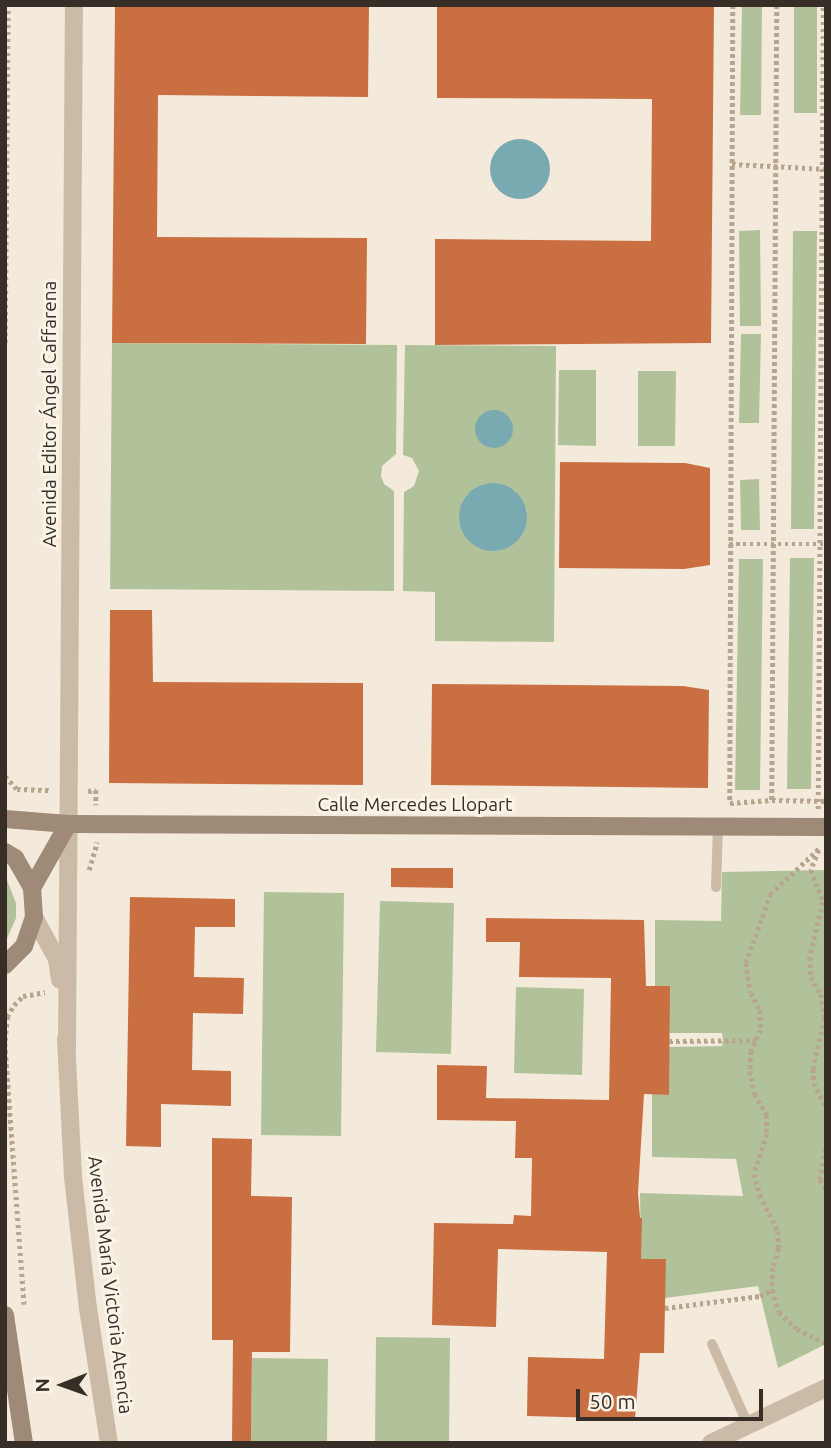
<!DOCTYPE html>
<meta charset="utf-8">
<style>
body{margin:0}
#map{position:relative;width:831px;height:1448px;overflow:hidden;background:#f3eadb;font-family:Ubuntu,sans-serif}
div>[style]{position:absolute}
.green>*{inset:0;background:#b1c29a}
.water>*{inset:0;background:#79a9b1}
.round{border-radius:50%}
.building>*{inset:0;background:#ca6f41}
.path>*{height:4.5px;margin-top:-2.25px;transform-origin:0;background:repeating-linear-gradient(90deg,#b7a590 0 3.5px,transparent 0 7px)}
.lane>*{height:10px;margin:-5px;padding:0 5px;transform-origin:5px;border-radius:5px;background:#cbbba6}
.street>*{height:18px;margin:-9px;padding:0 9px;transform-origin:9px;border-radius:9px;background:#cbbba6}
.secondary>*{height:18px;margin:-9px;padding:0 9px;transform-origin:9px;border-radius:9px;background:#9f8977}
span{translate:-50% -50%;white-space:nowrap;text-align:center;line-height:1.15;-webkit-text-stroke:6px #faf3e7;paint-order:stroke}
.street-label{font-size:19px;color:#372e27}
.frame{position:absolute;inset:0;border:7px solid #372e27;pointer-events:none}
.north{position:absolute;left:28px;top:1350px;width:70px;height:70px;-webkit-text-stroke:5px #faf3e7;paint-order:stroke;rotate:269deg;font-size:19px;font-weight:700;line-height:28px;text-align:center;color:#372e27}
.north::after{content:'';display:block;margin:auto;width:24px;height:32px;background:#372e27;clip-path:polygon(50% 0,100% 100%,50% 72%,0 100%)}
.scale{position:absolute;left:576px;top:1389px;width:187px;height:32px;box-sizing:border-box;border:4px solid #372e27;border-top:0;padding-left:9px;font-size:21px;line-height:24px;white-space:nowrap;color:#372e27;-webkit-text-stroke:5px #faf3e7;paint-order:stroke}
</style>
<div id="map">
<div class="green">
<i style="clip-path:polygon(742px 5px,762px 5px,761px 115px,740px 115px)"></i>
<i style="clip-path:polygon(794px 5px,817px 5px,817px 113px,794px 113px)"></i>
<i style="clip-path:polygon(760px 230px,761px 326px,740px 326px,739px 231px)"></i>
<i style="clip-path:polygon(793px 231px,817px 231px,814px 529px,791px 529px)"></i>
<i style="clip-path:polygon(741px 334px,761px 334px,759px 423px,739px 423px)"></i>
<i style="clip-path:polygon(112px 343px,397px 345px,396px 454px,382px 466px,381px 476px,384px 484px,394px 491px,394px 591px,110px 589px)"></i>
<i style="clip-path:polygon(evenodd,405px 345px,556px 346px,554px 642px,435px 641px,435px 592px,403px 591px,404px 492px,414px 486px,419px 471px,412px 458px,403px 455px,405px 345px,513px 428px,510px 439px,484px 445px,477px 436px,513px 428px,405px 345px,485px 484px,514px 490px,527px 511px,521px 536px,510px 546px,498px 551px,475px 545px,461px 526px,459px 519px,474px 489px,485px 484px)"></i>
<i style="clip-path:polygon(559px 370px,596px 370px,596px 446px,558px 445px)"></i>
<i style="clip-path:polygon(638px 371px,676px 371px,675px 446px,638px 446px)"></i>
<i style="clip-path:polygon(759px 479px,760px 530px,741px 530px,740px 480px)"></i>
<i style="clip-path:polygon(790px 558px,814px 558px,811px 789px,787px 789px)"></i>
<i style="clip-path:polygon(739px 559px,763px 559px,760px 790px,735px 790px)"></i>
<i style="clip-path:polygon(826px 870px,826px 1344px,778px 1368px,758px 1286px,665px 1298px,665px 1259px,641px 1259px,640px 1193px,743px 1196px,736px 1159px,652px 1157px,652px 1094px,668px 1095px,669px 1047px,722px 1046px,723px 1040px,722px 1033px,670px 1033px,655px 986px,655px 920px,721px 921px,722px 872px)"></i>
<i style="clip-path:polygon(5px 875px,16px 903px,16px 918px,5px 943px)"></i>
<i style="clip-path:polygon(264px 892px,344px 893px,341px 1136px,261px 1135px)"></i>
<i style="clip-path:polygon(380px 901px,454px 903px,451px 1054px,376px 1052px)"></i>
<i style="clip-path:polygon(516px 987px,584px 989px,582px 1075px,514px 1073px)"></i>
<i style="clip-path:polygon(376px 1337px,450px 1338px,449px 1443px,375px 1443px)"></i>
<i style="clip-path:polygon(252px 1358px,328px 1359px,327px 1443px,251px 1443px)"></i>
</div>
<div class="water">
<i class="round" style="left:490px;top:139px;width:60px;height:60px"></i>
<i class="round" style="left:475px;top:410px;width:38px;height:38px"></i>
<i class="round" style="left:459px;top:483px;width:68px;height:68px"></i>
</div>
<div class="building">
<i style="clip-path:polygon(115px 5px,369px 5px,368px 97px,158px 95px,157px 237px,367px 238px,366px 344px,112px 343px)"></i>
<i style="clip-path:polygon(437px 5px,714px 5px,711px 343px,435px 345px,435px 239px,651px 241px,652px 99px,437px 98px)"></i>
<i style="clip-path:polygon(560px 462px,685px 463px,710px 468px,710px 565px,684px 569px,559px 568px)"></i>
<i style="clip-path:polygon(110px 610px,152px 610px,153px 682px,363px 683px,363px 785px,109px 783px)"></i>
<i style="clip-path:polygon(432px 684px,683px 686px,709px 690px,708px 788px,431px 785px)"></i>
<i style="clip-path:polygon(391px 868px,453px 868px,453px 888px,391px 887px)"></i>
<i style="clip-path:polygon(130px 897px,235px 899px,235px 927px,195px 927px,194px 977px,244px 978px,243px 1014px,193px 1013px,192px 1070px,231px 1071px,231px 1106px,161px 1104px,161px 1147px,126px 1146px)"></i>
<i style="clip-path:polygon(486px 918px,644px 920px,646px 986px,670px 986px,669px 1095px,644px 1094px,638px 1193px,640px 1218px,642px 1218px,641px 1259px,666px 1259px,664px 1353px,640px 1353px,635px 1419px,527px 1416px,528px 1357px,604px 1359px,607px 1252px,498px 1249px,496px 1327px,432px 1325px,434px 1223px,513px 1224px,514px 1215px,531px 1216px,532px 1158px,515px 1158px,516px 1121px,437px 1120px,437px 1065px,487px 1066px,486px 1098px,609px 1100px,611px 978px,519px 977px,520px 942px,486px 942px)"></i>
<i style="clip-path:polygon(212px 1138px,252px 1139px,251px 1196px,292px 1197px,290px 1352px,252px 1352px,251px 1443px,232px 1443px,233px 1340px,212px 1340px)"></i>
</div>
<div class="path">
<i style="left:733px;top:5px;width:798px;rotate:90.22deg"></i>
<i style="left:730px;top:803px;width:42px;rotate:-4.1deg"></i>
<i style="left:777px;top:5px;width:795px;rotate:90.36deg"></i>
<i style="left:772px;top:800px;width:54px;rotate:1.1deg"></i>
<i style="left:732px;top:164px;width:94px;rotate:3deg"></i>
<i style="left:5px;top:343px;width:338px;rotate:-89.5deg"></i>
<i style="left:729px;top:544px;width:97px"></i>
<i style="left:5px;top:776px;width:18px;rotate:47deg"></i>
<i style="left:17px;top:789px;width:34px;rotate:2deg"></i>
<i style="left:88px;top:791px;width:8px;rotate:-7deg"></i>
<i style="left:96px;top:790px;width:15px;rotate:90deg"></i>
<i style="left:818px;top:809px;width:804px;rotate:-89.64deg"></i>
<i style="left:819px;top:849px;width:66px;rotate:136.8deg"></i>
<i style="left:771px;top:894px;width:73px;rotate:109.9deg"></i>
<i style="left:746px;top:963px;width:30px;rotate:81deg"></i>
<i style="left:751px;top:993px;width:19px;rotate:62deg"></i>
<i style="left:760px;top:1010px;width:20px;rotate:87deg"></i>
<i style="left:761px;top:1030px;width:23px;rotate:115deg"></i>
<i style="left:751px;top:1051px;width:20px;rotate:93deg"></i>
<i style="left:750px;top:1071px;width:24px;rotate:78deg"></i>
<i style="left:755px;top:1094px;width:24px;rotate:60deg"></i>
<i style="left:767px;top:1115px;width:19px;rotate:90deg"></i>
<i style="left:767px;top:1134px;width:42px;rotate:108deg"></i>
<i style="left:754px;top:1174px;width:22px;rotate:74deg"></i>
<i style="left:760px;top:1195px;width:40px;rotate:63.4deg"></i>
<i style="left:778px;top:1231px;width:18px;rotate:87deg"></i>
<i style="left:779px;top:1249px;width:20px;rotate:108deg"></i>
<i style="left:773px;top:1268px;width:22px;rotate:93deg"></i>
<i style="left:772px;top:1290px;width:23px;rotate:72deg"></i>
<i style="left:779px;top:1312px;width:25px;rotate:43deg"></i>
<i style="left:797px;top:1329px;width:32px;rotate:26deg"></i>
<i style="left:819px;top:850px;width:22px;rotate:112deg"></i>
<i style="left:811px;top:870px;width:34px;rotate:69deg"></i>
<i style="left:823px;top:902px;width:57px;rotate:103.3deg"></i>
<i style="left:810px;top:957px;width:20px;rotate:87deg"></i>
<i style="left:811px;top:977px;width:20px;rotate:60deg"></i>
<i style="left:821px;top:994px;width:24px;rotate:81deg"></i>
<i style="left:825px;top:1018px;width:52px;rotate:103.2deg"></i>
<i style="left:813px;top:1069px;width:14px;rotate:86deg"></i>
<i style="left:814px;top:1083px;width:28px;rotate:64deg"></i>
<i style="left:89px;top:870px;width:29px;rotate:-74deg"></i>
<i style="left:5px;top:1041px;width:24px;rotate:-85deg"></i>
<i style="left:7px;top:1017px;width:14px;rotate:-60deg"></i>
<i style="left:14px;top:1005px;width:13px;rotate:-45deg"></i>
<i style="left:23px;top:996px;width:22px;rotate:-10deg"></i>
<i style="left:669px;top:1041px;width:87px;rotate:-0.7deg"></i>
<i style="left:5px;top:1043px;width:262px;rotate:85.8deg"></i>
<i style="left:826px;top:1149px;width:32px;rotate:101deg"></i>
<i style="left:820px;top:1180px;width:11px;rotate:56deg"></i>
<i style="left:665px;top:1308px;width:96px;rotate:-7.2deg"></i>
<i style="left:760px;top:1296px;width:13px;rotate:-27deg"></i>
</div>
<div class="lane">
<i style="left:716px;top:887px;width:60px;rotate:-88.1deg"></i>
<i style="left:712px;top:1344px;width:89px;rotate:66deg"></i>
</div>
<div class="street">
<i style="left:34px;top:917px;width:48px;rotate:61.3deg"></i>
<i style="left:57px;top:959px;width:21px;rotate:82deg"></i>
<i style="left:66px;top:1039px;width:138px;rotate:87.1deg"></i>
<i style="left:73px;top:1177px;width:132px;rotate:83.5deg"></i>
<i style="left:88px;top:1308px;width:137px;rotate:81.2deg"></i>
<i style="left:67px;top:1049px;width:1044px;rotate:-89.62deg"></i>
<i style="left:711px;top:1443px;width:127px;rotate:-25.6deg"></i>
</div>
<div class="secondary">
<i style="left:5px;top:819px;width:63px;rotate:4.5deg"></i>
<i style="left:68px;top:824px;width:758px;rotate:0.23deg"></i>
<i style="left:5px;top:852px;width:12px;rotate:31deg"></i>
<i style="left:15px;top:858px;width:34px;rotate:60deg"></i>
<i style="left:32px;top:888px;width:29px;rotate:86deg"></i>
<i style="left:34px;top:917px;width:31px;rotate:109deg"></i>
<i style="left:24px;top:946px;width:27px;rotate:135deg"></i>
<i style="left:32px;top:888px;width:73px;rotate:-60.6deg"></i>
<i style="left:5px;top:1315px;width:129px;rotate:81.6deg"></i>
</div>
<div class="street-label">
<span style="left:50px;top:414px;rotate:-90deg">Avenida Editor Ángel Caffarena</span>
<span style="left:415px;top:805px">Calle Mercedes Llopart</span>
<span style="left:110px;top:1285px;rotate:83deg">Avenida María Victoria Atencia</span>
</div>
<div class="frame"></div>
<div class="north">N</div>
<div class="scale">50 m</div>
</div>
